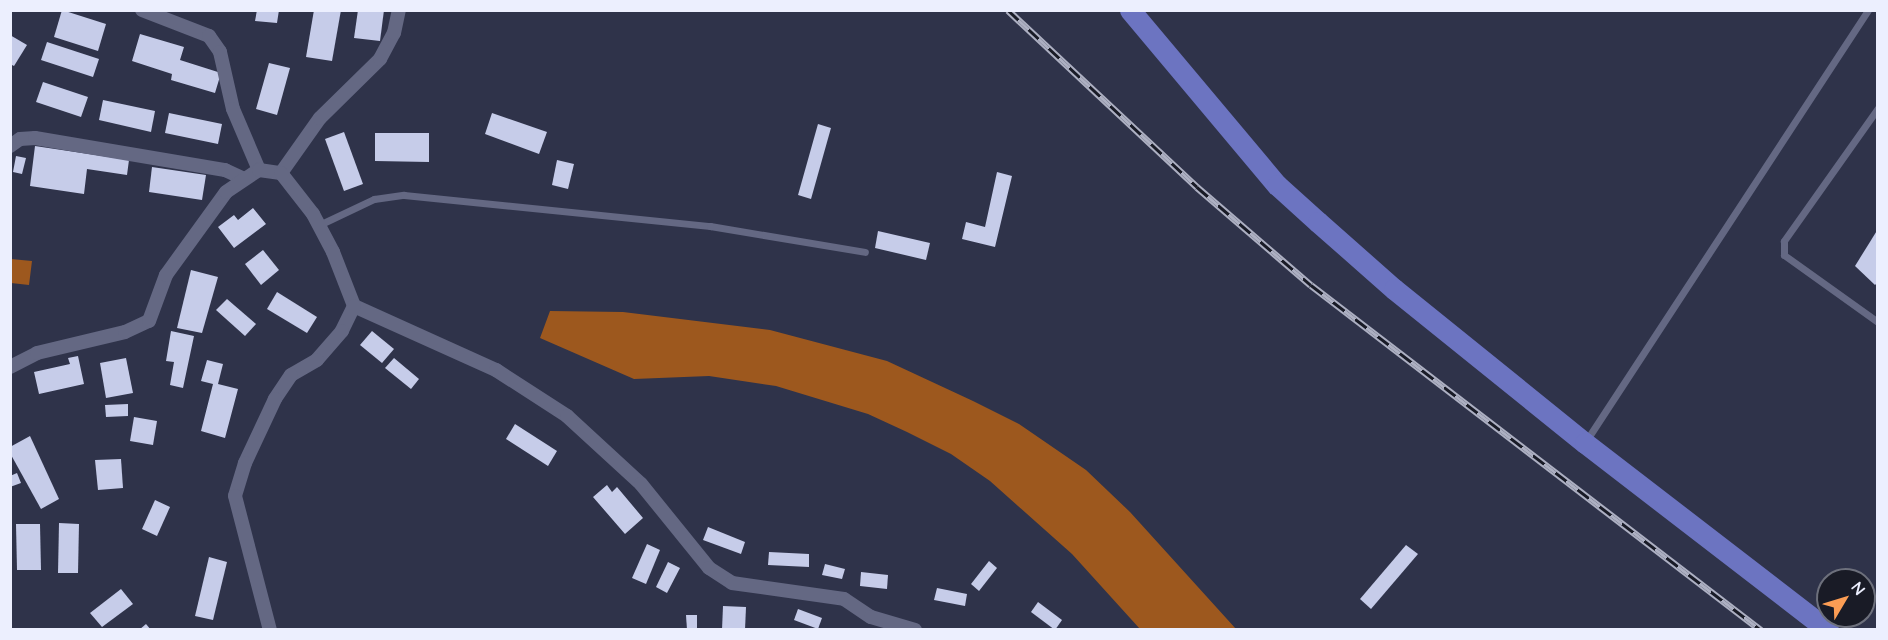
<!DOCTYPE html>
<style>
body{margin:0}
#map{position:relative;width:1888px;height:640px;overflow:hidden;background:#2f334a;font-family:Quicksand,sans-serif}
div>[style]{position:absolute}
.water>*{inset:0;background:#9d581e}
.building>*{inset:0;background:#c6cce9}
.lane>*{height:7px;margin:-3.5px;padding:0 3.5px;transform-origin:3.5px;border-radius:3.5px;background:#646883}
.street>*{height:14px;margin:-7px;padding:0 7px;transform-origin:7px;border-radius:7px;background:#646883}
.primary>*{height:21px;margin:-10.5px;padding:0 10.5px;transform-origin:10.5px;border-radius:10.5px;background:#6c74c1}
.rail>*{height:7px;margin-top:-3.5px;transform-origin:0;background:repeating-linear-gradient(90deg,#191b26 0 14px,#adb0c2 0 28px);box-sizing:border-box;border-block:2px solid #adb0c2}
span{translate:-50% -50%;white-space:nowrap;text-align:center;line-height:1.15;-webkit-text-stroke:6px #191b26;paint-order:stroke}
.frame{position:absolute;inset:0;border:12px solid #eceffe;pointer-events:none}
.north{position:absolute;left:1816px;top:568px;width:60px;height:60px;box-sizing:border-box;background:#191b26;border:2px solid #6d707c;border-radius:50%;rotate:52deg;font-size:16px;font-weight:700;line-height:24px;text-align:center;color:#eceffe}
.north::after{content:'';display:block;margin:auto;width:21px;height:27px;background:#fc9d54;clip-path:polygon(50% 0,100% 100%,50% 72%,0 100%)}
</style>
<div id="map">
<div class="water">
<i style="clip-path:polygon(11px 259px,32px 261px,29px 285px,11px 283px)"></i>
<i style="clip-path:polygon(550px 311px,623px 312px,770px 330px,887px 361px,973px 401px,1019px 424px,1086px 470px,1130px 512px,1236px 629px,1140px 629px,1072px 554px,990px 481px,951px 454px,907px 432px,868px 414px,776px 386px,709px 376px,634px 379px,540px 338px)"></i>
</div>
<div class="building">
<i style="clip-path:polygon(62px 10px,106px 24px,98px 51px,54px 37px)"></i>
<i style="clip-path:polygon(257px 10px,279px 10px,277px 23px,255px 21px)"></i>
<i style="clip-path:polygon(314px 10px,341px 10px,332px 61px,306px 57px)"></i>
<i style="clip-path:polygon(358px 10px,384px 10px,380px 41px,354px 38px)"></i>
<i style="clip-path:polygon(140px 34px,184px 47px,180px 60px,221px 73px,215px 93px,171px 80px,172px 74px,132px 61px)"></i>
<i style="clip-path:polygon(10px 35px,27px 45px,14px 66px,10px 64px)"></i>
<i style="clip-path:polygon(47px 42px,99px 59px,93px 77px,41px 60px)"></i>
<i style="clip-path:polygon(269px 63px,290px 68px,277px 115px,256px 109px)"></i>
<i style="clip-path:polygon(43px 82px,88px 97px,81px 117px,36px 102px)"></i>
<i style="clip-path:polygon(103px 100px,155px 111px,151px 132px,99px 120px)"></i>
<i style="clip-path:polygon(169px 113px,222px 124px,218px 144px,165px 133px)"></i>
<i style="clip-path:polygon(492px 113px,547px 132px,539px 154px,485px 134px)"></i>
<i style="clip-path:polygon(818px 124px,831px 128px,811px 199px,798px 195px)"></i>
<i style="clip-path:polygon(344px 132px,363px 184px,344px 191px,325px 139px)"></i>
<i style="clip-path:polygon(375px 133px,429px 133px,429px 162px,375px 161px)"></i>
<i style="clip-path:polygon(35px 146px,129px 160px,127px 175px,87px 169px,84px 194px,30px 186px)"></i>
<i style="clip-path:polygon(16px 156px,26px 158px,22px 174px,13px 172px)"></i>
<i style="clip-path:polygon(557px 160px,574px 164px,568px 189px,552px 185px)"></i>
<i style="clip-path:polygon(152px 167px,206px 175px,202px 200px,149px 192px)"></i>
<i style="clip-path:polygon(997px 172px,1012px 176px,995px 247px,962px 239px,966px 222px,985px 227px)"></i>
<i style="clip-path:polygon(253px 208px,266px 224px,234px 248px,218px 227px,234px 215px,238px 220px)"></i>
<i style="clip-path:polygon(1878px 229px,1878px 282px,1875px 285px,1855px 266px)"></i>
<i style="clip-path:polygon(878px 231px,930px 243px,926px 260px,875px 248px)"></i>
<i style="clip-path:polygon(263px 250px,279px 270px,261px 285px,245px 264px)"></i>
<i style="clip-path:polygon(191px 270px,218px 277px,202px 333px,177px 328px)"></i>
<i style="clip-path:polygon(277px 292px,317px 317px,307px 333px,267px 309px)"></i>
<i style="clip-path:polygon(227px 299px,256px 324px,245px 336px,216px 310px)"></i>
<i style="clip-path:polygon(171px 331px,194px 336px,183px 388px,170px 385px,174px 362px,166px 361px)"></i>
<i style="clip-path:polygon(372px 331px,394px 349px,382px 363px,360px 345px)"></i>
<i style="clip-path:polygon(78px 356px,84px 384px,39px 394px,34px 372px,70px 364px,68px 358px)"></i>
<i style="clip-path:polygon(126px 358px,133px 393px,106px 398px,100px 363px)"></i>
<i style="clip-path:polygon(394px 358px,419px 379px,411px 389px,385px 368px)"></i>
<i style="clip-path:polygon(207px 360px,223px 364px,218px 384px,238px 389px,225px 438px,201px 431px,213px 384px,201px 381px)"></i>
<i style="clip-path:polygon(128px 404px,128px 416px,106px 417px,105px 405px)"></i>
<i style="clip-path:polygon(134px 417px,157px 421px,153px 445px,130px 441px)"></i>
<i style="clip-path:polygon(515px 424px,557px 451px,548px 466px,506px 439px)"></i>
<i style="clip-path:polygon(30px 436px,59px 499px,41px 509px,10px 453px,10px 447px)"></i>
<i style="clip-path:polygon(121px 459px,123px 488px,98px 490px,95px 460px)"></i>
<i style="clip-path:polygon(17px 473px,21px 483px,10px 487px,10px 476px)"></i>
<i style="clip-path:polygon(607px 485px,612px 492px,617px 487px,643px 518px,625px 534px,593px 497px)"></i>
<i style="clip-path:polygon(155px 500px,170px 507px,157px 536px,142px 529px)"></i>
<i style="clip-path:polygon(59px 523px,79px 524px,78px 573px,58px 573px)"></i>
<i style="clip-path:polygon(16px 524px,40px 524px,41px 570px,17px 570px)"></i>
<i style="clip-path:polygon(708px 527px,745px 542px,741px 554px,703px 540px)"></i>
<i style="clip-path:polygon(647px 544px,660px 550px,646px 584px,632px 578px)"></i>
<i style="clip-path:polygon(1406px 545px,1418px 554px,1371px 609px,1360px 599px)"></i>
<i style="clip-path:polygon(769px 552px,809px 554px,809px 567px,768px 565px)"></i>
<i style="clip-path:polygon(209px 557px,227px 562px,213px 620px,195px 616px)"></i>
<i style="clip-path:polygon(989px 561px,997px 568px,979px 591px,971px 584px)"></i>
<i style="clip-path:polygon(668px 562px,680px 568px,667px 593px,656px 587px)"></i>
<i style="clip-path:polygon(825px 564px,845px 569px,842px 579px,822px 575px)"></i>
<i style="clip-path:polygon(861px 572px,888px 575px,887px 589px,860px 586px)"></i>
<i style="clip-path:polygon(937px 588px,967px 594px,965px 606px,934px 600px)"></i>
<i style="clip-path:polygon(121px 589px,133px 604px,102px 627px,90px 613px)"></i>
<i style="clip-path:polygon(1038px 602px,1062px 620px,1055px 630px,1031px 612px)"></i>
<i style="clip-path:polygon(723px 606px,746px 607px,745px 630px,722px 630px)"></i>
<i style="clip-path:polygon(798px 609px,822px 618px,818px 629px,794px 620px)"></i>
<i style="clip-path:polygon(686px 615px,697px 615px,697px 630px,687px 630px)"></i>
<i style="clip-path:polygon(146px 624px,151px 630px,139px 630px)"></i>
</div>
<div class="lane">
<i style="left:1878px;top:108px;width:163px;rotate:125.3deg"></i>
<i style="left:1784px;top:241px;width:14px;rotate:90deg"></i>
<i style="left:1784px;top:255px;width:115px;rotate:35.5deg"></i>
<i style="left:319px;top:225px;width:61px;rotate:-25.3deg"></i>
<i style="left:374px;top:199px;width:30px;rotate:-8deg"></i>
<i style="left:404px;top:195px;width:308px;rotate:5.8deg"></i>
<i style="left:710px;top:226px;width:157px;rotate:9.5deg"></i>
<i style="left:1586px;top:441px;width:515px;rotate:-56.8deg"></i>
</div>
<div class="street">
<i style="left:142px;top:10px;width:72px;rotate:21.2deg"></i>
<i style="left:209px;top:36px;width:19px;rotate:55deg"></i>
<i style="left:220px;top:52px;width:58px;rotate:77.2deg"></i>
<i style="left:233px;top:109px;width:66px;rotate:66.9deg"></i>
<i style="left:10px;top:146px;width:12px;rotate:-35deg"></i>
<i style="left:20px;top:139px;width:15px;rotate:-4deg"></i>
<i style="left:35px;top:138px;width:193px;rotate:9.6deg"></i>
<i style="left:225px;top:170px;width:19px;rotate:25deg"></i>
<i style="left:281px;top:173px;width:67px;rotate:-54.7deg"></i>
<i style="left:320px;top:118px;width:84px;rotate:-44.5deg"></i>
<i style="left:380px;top:59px;width:30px;rotate:-62deg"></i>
<i style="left:394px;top:33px;width:24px;rotate:-78deg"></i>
<i style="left:354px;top:306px;width:156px;rotate:24.3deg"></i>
<i style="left:496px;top:370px;width:85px;rotate:32.9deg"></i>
<i style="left:567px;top:416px;width:100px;rotate:42.6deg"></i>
<i style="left:641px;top:484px;width:108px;rotate:51deg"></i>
<i style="left:709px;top:568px;width:27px;rotate:33deg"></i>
<i style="left:732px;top:583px;width:113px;rotate:8.1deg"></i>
<i style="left:844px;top:599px;width:32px;rotate:34deg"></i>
<i style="left:871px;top:617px;width:46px;rotate:16.5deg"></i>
<i style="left:10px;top:367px;width:30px;rotate:-27deg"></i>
<i style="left:37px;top:353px;width:90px;rotate:-13.4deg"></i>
<i style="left:125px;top:332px;width:26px;rotate:-25deg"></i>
<i style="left:149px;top:321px;width:49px;rotate:-69.7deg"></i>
<i style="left:166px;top:275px;width:102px;rotate:-54.1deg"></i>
<i style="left:226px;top:192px;width:40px;rotate:-34deg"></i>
<i style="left:259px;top:170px;width:22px;rotate:8deg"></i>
<i style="left:281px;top:173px;width:52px;rotate:52deg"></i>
<i style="left:313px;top:214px;width:43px;rotate:62.2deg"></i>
<i style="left:333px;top:252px;width:58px;rotate:68.7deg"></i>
<i style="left:354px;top:306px;width:28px;rotate:116deg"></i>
<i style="left:342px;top:331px;width:38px;rotate:131deg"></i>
<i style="left:317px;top:360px;width:30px;rotate:150deg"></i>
<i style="left:291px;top:375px;width:29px;rotate:124deg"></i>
<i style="left:275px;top:399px;width:71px;rotate:115.1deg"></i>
<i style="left:245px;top:463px;width:34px;rotate:107deg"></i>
<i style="left:235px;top:496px;width:138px;rotate:75.4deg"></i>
</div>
<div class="primary">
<i style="left:1130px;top:10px;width:229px;rotate:50deg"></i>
<i style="left:1277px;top:185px;width:55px;rotate:42.1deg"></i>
<i style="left:1318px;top:222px;width:101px;rotate:41.4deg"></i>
<i style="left:1394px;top:289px;width:245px;rotate:38.9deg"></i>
<i style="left:1585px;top:443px;width:307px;rotate:37.6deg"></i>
</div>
<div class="rail">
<i style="left:1008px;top:10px;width:259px;rotate:43.1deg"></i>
<i style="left:1197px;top:187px;width:150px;rotate:40.7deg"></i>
<i style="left:1311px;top:285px;width:567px;rotate:37.48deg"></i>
</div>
<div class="frame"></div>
<div class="north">N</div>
</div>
